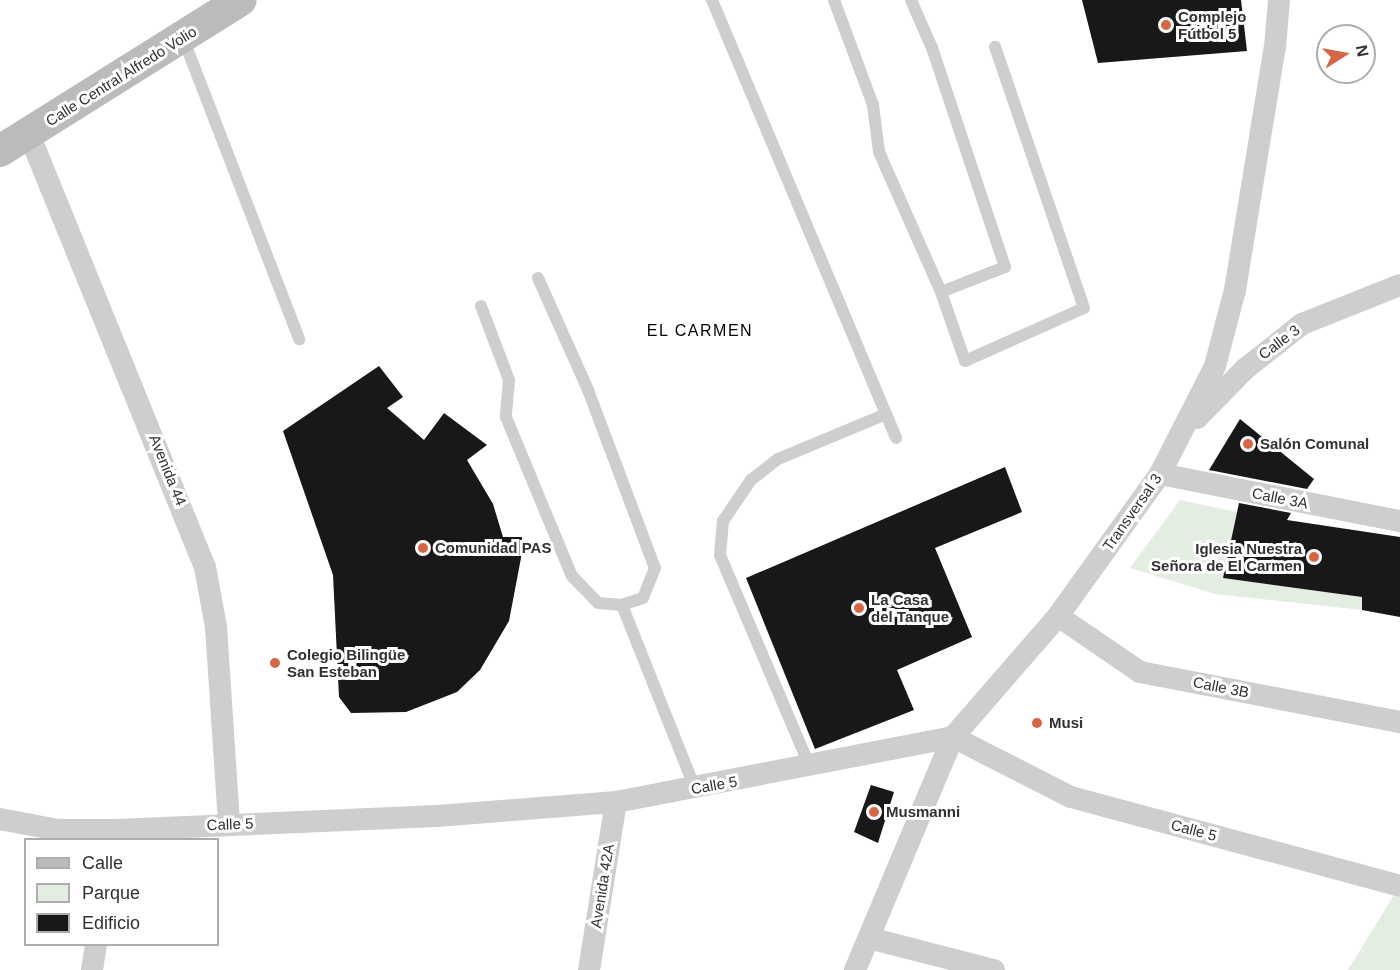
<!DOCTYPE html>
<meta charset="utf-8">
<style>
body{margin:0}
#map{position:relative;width:1400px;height:970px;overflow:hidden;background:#fff;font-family:Helvetica,sans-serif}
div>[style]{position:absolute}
.green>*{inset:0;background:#e4ede1}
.building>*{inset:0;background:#181818}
.lane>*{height:12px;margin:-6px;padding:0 6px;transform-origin:6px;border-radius:6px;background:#cecece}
.street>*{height:22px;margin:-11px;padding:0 11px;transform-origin:11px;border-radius:11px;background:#cecece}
.secondary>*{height:32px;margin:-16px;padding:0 16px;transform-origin:16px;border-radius:16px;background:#bbb}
.dots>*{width:16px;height:16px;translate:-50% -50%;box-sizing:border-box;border:3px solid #fff;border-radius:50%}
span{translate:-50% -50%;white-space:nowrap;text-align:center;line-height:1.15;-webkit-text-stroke:6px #fff;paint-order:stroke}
.poi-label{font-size:15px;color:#313131;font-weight:700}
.left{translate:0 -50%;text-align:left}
.right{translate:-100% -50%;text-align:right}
.street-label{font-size:15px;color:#313131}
.neighbourhood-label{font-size:16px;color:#000;letter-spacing:1.5px}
.legend{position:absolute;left:24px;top:838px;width:195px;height:108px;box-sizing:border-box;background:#fff;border:2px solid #adadad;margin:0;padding:8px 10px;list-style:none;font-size:18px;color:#313131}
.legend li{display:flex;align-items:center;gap:12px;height:30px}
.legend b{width:30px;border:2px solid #adadad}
.north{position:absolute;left:1316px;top:24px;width:60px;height:60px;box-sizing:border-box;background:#fff;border:2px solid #adadad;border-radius:50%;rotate:79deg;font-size:16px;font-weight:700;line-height:24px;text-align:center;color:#313131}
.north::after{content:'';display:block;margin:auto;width:21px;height:27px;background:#d76644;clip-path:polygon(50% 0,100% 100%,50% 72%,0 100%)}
</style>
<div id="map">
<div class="green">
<i style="clip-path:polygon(1180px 500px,1237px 512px,1223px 578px,1362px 597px,1362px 610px,1215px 594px,1130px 568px)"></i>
<i style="clip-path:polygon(1400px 885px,1400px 970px,1348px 970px)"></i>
</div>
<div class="building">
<i style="clip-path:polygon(1082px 0,1241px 0,1247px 51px,1098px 63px)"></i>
<i style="clip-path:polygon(379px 366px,403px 397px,387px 408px,424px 440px,444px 413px,487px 445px,467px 460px,493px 504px,503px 537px,522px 537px,521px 558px,509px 621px,480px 670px,457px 692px,406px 712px,351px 713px,339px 697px,333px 575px,283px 431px)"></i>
<i style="clip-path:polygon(1240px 419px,1314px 479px,1307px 489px,1209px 470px)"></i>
<i style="clip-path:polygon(1005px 467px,1022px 512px,935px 548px,972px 637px,897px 670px,914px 710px,815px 749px,746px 578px)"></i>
<i style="clip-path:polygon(1239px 503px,1291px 513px,1287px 520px,1400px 537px,1400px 617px,1362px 610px,1362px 597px,1223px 578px)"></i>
<i style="clip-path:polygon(871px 785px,894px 792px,878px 843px,854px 832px)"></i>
</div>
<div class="lane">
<i style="left:712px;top:0;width:475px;rotate:67.2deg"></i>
<i style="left:834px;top:0;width:112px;rotate:69.6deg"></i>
<i style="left:873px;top:105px;width:47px;rotate:82.7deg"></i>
<i style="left:879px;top:152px;width:153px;rotate:66.1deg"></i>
<i style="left:941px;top:292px;width:69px;rotate:-21.3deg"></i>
<i style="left:1005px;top:267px;width:231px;rotate:-108.4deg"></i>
<i style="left:932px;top:48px;width:52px;rotate:-113.6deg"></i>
<i style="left:183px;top:38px;width:323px;rotate:68.9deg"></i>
<i style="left:538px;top:278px;width:123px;rotate:65.9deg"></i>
<i style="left:588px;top:390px;width:190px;rotate:69.4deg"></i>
<i style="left:655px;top:568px;width:32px;rotate:112deg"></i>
<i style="left:643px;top:598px;width:22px;rotate:162deg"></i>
<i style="left:941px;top:292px;width:73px;rotate:70.8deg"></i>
<i style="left:965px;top:361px;width:130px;rotate:-24deg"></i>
<i style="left:1084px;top:308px;width:276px;rotate:-108.8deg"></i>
<i style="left:481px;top:306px;width:79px;rotate:69.3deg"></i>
<i style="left:509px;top:380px;width:37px;rotate:95deg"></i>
<i style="left:506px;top:417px;width:172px;rotate:67.5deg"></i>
<i style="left:572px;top:576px;width:37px;rotate:46deg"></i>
<i style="left:598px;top:603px;width:24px;rotate:5deg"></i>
<i style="left:622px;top:605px;width:197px;rotate:68.3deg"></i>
<i style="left:810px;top:767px;width:230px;rotate:-113deg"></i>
<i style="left:720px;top:555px;width:34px;rotate:-85deg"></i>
<i style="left:723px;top:521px;width:50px;rotate:-55.7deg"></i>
<i style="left:751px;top:480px;width:34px;rotate:-38deg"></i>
<i style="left:778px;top:459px;width:117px;rotate:-22.6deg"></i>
</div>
<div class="street">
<i style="left:29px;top:134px;width:467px;rotate:67.9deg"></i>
<i style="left:205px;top:567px;width:61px;rotate:79.6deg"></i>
<i style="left:216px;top:627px;width:197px;rotate:86.2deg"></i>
<i style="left:1197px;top:418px;width:69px;rotate:-45.6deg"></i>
<i style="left:1245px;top:369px;width:73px;rotate:-38.3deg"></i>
<i style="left:1302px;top:324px;width:105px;rotate:-21.7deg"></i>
<i style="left:1160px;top:474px;width:245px;rotate:11.1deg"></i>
<i style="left:1058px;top:616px;width:99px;rotate:34.3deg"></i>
<i style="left:1140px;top:672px;width:265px;rotate:10.9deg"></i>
<i style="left:0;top:819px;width:59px;rotate:10.7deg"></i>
<i style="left:58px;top:830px;width:58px"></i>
<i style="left:116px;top:830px;width:321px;rotate:-2.5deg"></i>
<i style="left:437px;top:816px;width:180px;rotate:-4.5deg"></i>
<i style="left:616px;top:802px;width:343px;rotate:-10.9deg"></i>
<i style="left:953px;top:737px;width:132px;rotate:27deg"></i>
<i style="left:1071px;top:797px;width:341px;rotate:15.1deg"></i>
<i style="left:869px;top:938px;width:129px;rotate:14.4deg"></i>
<i style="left:92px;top:970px;width:26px;rotate:-81deg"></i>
<i style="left:589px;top:970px;width:170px;rotate:-80.9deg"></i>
<i style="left:855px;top:970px;width:253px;rotate:-67.2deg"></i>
<i style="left:953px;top:737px;width:160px;rotate:-49deg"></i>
<i style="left:1058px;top:616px;width:175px;rotate:-54.3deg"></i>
<i style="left:1160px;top:474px;width:121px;rotate:-63deg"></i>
<i style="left:1215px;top:366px;width:79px;rotate:-75.3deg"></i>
<i style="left:1235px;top:290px;width:246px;rotate:-80.7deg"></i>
<i style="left:1275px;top:47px;width:47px;rotate:-85.1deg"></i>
</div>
<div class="secondary">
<i style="left:0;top:151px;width:284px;rotate:-32.1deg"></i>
</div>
<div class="dots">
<i style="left:1166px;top:25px;background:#d76644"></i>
<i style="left:1248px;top:444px;background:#d76644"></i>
<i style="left:423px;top:548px;background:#d76644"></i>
<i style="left:1314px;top:557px;background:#d76644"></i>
<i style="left:859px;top:608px;background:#d76644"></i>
<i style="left:275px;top:663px;background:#d76644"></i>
<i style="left:1037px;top:723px;background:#d76644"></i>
<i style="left:874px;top:812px;background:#d76644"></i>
</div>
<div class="poi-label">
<span class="left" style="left:1178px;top:25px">Complejo<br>Fútbol 5</span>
<span class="left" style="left:1260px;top:444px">Salón Comunal</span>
<span class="left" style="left:435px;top:548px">Comunidad PAS</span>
<span class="right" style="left:1302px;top:557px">Iglesia Nuestra<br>Señora de El Carmen</span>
<span class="left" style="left:871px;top:608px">La Casa<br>del Tanque</span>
<span class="left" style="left:287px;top:663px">Colegio Bilingüe<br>San Esteban</span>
<span class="left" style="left:1049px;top:723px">Musi</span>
<span class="left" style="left:886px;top:812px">Musmanni</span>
</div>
<div class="street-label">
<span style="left:121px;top:76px;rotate:-32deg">Calle Central Alfredo Volio</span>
<span style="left:1279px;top:342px;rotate:-37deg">Calle 3</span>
<span style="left:168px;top:470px;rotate:68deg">Avenida 44</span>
<span style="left:1280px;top:498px;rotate:11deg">Calle 3A</span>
<span style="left:1132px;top:512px;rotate:-55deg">Transversal 3</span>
<span style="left:1221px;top:687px;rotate:11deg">Calle 3B</span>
<span style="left:714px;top:785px;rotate:-10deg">Calle 5</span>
<span style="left:230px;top:824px;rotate:-2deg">Calle 5</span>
<span style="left:1194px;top:830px;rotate:15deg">Calle 5</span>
<span style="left:602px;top:886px;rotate:-81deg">Avenida 42A</span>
</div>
<div class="neighbourhood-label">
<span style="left:700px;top:331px">EL CARMEN</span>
</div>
<ul class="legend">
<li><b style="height:8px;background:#bbb"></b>Calle</li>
<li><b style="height:16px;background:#e4ede1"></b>Parque</li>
<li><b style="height:16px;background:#181818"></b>Edificio</li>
</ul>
<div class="north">N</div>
</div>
